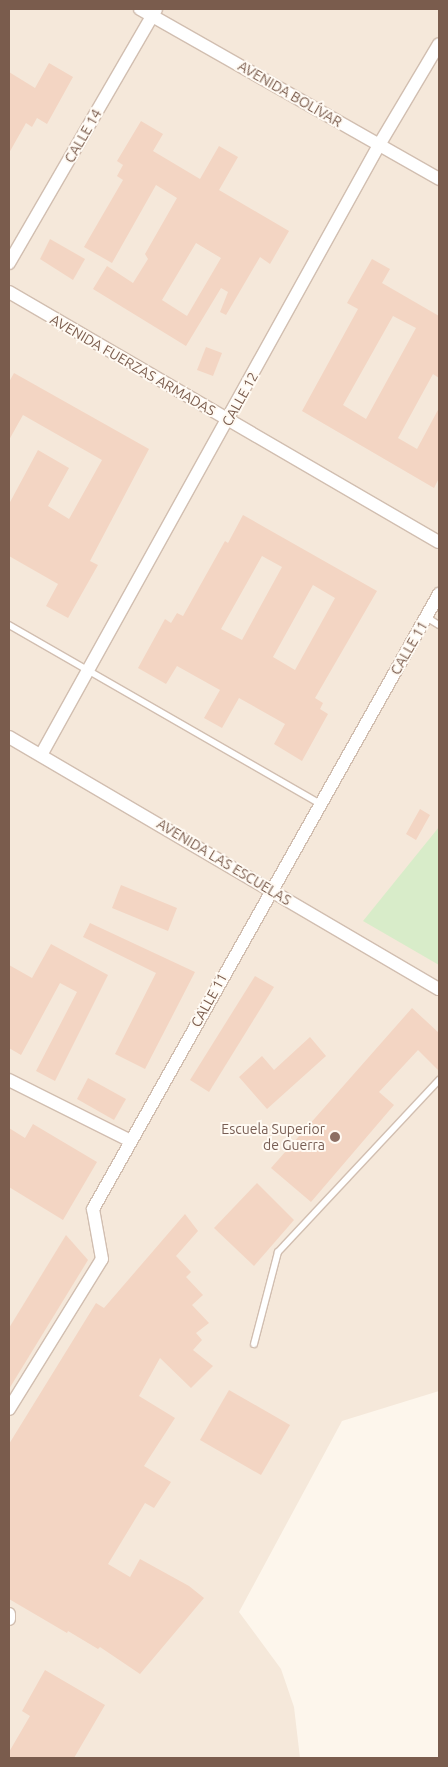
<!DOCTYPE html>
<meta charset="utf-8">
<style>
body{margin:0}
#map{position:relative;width:448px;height:1767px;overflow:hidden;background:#fdf6ec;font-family:Ubuntu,sans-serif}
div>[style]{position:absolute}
.residential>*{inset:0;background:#f5e8da}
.green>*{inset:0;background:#d8ecc9}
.building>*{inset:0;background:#f3d5c3}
.roads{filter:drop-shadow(1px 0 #d1beb0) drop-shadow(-1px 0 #d1beb0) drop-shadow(0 1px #d1beb0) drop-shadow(0 -1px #d1beb0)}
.service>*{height:6px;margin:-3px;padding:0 3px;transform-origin:3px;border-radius:3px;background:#fff}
.minor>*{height:12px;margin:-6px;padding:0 6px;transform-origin:6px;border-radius:6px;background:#fff}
.dots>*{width:14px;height:14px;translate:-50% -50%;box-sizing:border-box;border:2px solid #fffaf3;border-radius:50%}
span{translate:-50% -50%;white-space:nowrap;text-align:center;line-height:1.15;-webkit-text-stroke:4px #fffaf3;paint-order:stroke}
.street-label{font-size:14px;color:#7a5c4d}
.education-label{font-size:14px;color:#785e54}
.right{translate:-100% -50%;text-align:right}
.frame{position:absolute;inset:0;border:10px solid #7a5c4d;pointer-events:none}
</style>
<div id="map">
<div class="residential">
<i style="clip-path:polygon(9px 9px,439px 9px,439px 1391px,342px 1421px,239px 1612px,281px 1669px,294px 1707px,300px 1758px,9px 1758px)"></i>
</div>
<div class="green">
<i style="clip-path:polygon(439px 827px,439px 965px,363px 921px)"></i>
</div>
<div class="building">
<i style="clip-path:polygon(49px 63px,73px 77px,47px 124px,37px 118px,32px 127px,26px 123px,9px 153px,9px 72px,35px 88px)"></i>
<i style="clip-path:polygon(evenodd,141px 121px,163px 134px,153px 151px,200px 179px,219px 146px,238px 157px,219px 190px,289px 231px,270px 264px,260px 257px,226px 315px,220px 312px,228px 292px,221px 288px,186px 346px,93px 289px,107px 266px,133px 283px,148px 259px,145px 254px,177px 198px,156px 185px,112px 263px,84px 247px,123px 180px,117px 176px,123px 165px,117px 161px,141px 121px,196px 243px,221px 258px,187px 316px,162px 300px,196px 243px)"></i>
<i style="clip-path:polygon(50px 239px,85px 259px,73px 280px,40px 259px)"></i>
<i style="clip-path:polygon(evenodd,372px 259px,390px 269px,382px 283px,439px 316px,439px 378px,433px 374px,398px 438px,417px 449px,439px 408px,439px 478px,434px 488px,302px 411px,358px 309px,347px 303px,372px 259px,393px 316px,416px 328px,366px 419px,343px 405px,393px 316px)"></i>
<i style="clip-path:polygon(206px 347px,222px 353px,213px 376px,197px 370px)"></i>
<i style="clip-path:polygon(14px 373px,149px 449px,90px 561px,98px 565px,68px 618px,46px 606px,58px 584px,9px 556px,9px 504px,38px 450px,69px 468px,48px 506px,69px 519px,102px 460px,23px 415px,9px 440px,9px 382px)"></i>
<i style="clip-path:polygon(evenodd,243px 515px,377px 591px,315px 698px,323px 703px,320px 709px,328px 714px,302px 761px,274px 744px,285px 724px,239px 698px,222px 728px,204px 718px,220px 690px,177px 666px,166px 684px,138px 668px,165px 619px,171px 623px,177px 613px,183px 616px,225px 541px,228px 543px,243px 515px,262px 556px,282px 567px,242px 640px,221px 629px,262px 556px,243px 515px,313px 585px,335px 598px,295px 670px,273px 657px,313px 585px)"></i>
<i style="clip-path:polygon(420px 809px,430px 815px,416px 840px,406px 834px)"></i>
<i style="clip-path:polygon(121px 885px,177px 908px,168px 931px,112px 908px)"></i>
<i style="clip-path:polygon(90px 923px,195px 972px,145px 1069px,115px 1054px,156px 973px,83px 937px)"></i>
<i style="clip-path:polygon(51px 944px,108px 975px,55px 1081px,36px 1071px,77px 992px,60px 983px,21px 1055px,9px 1048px,9px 965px,32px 978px)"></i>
<i style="clip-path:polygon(255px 976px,274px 987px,209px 1092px,190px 1080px)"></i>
<i style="clip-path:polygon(412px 1008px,439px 1033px,439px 1071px,418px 1050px,379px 1092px,394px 1105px,311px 1202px,271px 1168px)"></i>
<i style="clip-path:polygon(310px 1037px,326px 1056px,267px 1109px,239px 1077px,262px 1056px,274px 1070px)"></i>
<i style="clip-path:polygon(88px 1078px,126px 1099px,114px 1120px,77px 1099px)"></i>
<i style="clip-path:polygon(33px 1124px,97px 1162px,63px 1220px,9px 1187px,9px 1128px,25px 1138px)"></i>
<i style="clip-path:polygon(257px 1183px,294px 1220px,254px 1266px,214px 1228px)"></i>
<i style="clip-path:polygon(185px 1214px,198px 1231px,176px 1256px,191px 1272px,186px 1277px,203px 1295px,192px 1305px,209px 1323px,196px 1333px,202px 1340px,193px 1350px,213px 1366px,191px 1388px,160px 1358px,139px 1396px,175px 1418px,144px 1466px,171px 1482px,154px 1508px,145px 1503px,108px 1564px,130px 1577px,140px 1559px,189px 1586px,204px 1598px,140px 1674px,100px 1647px,98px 1649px,68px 1631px,67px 1633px,9px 1599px,9px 1444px,96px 1303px,104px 1308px)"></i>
<i style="clip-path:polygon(66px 1235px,88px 1260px,9px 1389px,9px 1328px)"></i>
<i style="clip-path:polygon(229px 1390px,290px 1425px,261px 1475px,200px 1440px)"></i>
<i style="clip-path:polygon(45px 1670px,105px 1705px,74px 1758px,9px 1758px,9px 1752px,30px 1716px,22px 1711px)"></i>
</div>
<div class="roads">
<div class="service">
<i style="left:426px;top:617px;width:15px;rotate:32deg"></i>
<i style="left:9px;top:625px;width:359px;rotate:29.9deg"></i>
<i style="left:254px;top:1344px;width:95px;rotate:-75.4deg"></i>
<i style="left:278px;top:1252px;width:236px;rotate:-46.9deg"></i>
</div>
<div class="minor">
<i style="left:140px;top:9px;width:344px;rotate:29.6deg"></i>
<i style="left:9px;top:263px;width:293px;rotate:-59.9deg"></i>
<i style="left:9px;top:292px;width:497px;rotate:30.2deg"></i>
<i style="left:9px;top:737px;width:498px;rotate:30.4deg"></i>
<i style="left:41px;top:755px;width:697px;rotate:-61.01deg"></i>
<i style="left:379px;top:145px;width:117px;rotate:-59.3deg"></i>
<i style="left:9px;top:1080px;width:136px;rotate:26.6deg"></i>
<i style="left:9px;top:1409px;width:176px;rotate:-58.2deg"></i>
<i style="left:102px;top:1259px;width:51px;rotate:-100.2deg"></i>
<i style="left:93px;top:1209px;width:706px;rotate:-60.64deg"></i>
<i style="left:9px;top:1614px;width:5px;rotate:90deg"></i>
</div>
</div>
<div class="dots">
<i style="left:335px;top:1137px;background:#8d6e63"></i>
</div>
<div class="street-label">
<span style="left:290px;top:94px;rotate:30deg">AVENIDA BOLÍVAR</span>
<span style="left:83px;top:136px;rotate:-60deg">CALLE 14</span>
<span style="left:133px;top:365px;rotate:30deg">AVENIDA FUERZAS ARMADAS</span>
<span style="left:240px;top:399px;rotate:-61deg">CALLE 12</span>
<span style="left:409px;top:648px;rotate:-60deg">CALLE 11</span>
<span style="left:224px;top:862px;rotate:31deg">AVENIDA LAS ESCUELAS</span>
<span style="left:209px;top:1000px;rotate:-61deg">CALLE 11</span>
</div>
<div class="education-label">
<span class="right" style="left:325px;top:1137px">Escuela Superior<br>de Guerra</span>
</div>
<div class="frame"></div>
</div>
